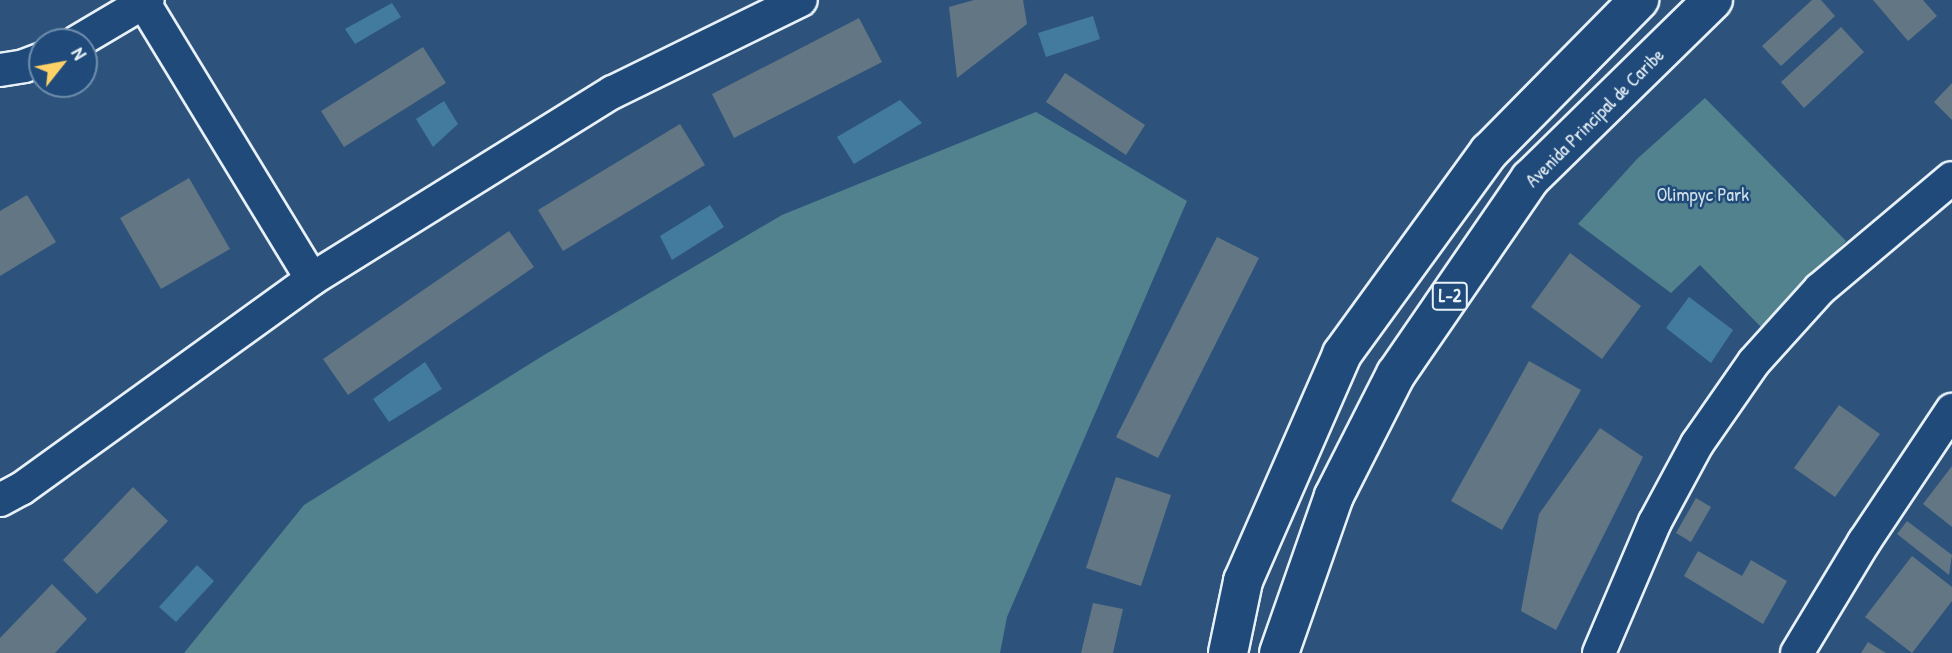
<!DOCTYPE html>
<style>
body{margin:0}
#map{position:relative;width:1952px;height:653px;overflow:hidden;background:#2d537c;font-family:"Patrick Hand",sans-serif}
div>[style]{position:absolute}
.green>*{inset:0;background:#51828e}
.water>*{inset:0;background:#437b9f}
.building>*{inset:0;background:#637684}
.roads{filter:drop-shadow(2px 0 #e8f1f8) drop-shadow(-2px 0 #e8f1f8) drop-shadow(0 2px #e8f1f8) drop-shadow(0 -2px #e8f1f8)}
.street>*{height:32px;margin:-16px;padding:0 16px;transform-origin:16px;border-radius:16px;background:#1f4a7a}
.primary>*{height:38px;margin:-19px;padding:0 19px;transform-origin:19px;border-radius:19px;background:#1f4a7a}
span{translate:-50% -50%;white-space:nowrap;text-align:center;line-height:1.15;-webkit-text-stroke:5px #1f4a7a;paint-order:stroke}
.shield-label span{padding:2px 5px;background:#1f4a7a;border:2px solid;border-radius:5px;-webkit-text-stroke-width:0}
.shield-label{font-size:18px;color:#e8f1f8;font-weight:700}
.street-label{font-size:19px;color:#e8f1f8}
.park-label{font-size:19px;color:#d1e0e8}
.north{position:absolute;left:28px;top:28px;width:70px;height:70px;box-sizing:border-box;background:#1f4a7a;border:2px solid #6f8dac;border-radius:50%;rotate:59deg;font-size:19px;font-weight:700;line-height:28px;text-align:center;color:#e8f1f8}
.north::after{content:'';display:block;margin:auto;width:24px;height:32px;background:#ffd166;clip-path:polygon(50% 0,100% 100%,50% 72%,0 100%)}
</style>
<div id="map">
<div class="green">
<i style="clip-path:polygon(1705px 98px,1846px 241px,1761px 327px,1700px 265px,1671px 293px,1578px 224px,1637px 159px)"></i>
<i style="clip-path:polygon(1036px 112px,1187px 201px,1007px 617px,1000px 653px,184px 653px,304px 505px,544px 355px,782px 215px)"></i>
</div>
<div class="water">
<i style="clip-path:polygon(392px 3px,401px 17px,355px 44px,345px 29px)"></i>
<i style="clip-path:polygon(1093px 16px,1100px 39px,1046px 57px,1038px 33px)"></i>
<i style="clip-path:polygon(900px 100px,922px 123px,854px 164px,837px 137px)"></i>
<i style="clip-path:polygon(444px 101px,458px 124px,433px 147px,416px 119px)"></i>
<i style="clip-path:polygon(710px 205px,724px 227px,672px 260px,660px 236px)"></i>
<i style="clip-path:polygon(1689px 297px,1733px 330px,1711px 363px,1666px 328px)"></i>
<i style="clip-path:polygon(425px 362px,442px 389px,389px 422px,373px 399px)"></i>
<i style="clip-path:polygon(197px 565px,214px 581px,176px 622px,159px 607px)"></i>
</div>
<div class="building">
<i style="clip-path:polygon(974px 0,1023px 0,1027px 24px,957px 78px,949px 7px)"></i>
<i style="clip-path:polygon(1812px 0,1821px 0,1835px 16px,1781px 66px,1762px 46px)"></i>
<i style="clip-path:polygon(1873px 0,1923px 0,1937px 16px,1908px 41px)"></i>
<i style="clip-path:polygon(859px 18px,882px 62px,734px 138px,712px 94px)"></i>
<i style="clip-path:polygon(1841px 27px,1864px 52px,1804px 108px,1781px 82px)"></i>
<i style="clip-path:polygon(423px 47px,446px 83px,344px 147px,321px 111px)"></i>
<i style="clip-path:polygon(1065px 73px,1145px 125px,1126px 155px,1046px 102px)"></i>
<i style="clip-path:polygon(1952px 83px,1952px 120px,1934px 102px)"></i>
<i style="clip-path:polygon(680px 124px,705px 165px,563px 251px,538px 210px)"></i>
<i style="clip-path:polygon(189px 178px,230px 249px,161px 289px,120px 218px)"></i>
<i style="clip-path:polygon(27px 195px,56px 242px,0 276px,0 211px)"></i>
<i style="clip-path:polygon(509px 231px,534px 267px,348px 395px,323px 359px)"></i>
<i style="clip-path:polygon(1217px 237px,1259px 258px,1158px 458px,1116px 437px)"></i>
<i style="clip-path:polygon(1570px 253px,1641px 306px,1602px 359px,1531px 307px)"></i>
<i style="clip-path:polygon(1529px 361px,1581px 390px,1502px 530px,1451px 501px)"></i>
<i style="clip-path:polygon(1839px 405px,1880px 434px,1835px 497px,1794px 468px)"></i>
<i style="clip-path:polygon(1600px 428px,1643px 457px,1556px 630px,1521px 611px,1539px 514px)"></i>
<i style="clip-path:polygon(1952px 466px,1952px 527px,1923px 504px)"></i>
<i style="clip-path:polygon(1116px 477px,1171px 495px,1141px 586px,1086px 568px)"></i>
<i style="clip-path:polygon(133px 487px,168px 521px,97px 594px,63px 560px)"></i>
<i style="clip-path:polygon(1696px 498px,1711px 507px,1691px 542px,1676px 533px)"></i>
<i style="clip-path:polygon(1907px 521px,1952px 555px,1949px 575px,1897px 534px)"></i>
<i style="clip-path:polygon(1698px 551px,1742px 576px,1751px 560px,1787px 581px,1763px 624px,1684px 576px)"></i>
<i style="clip-path:polygon(1912px 556px,1952px 587px,1952px 601px,1912px 653px,1865px 617px)"></i>
<i style="clip-path:polygon(52px 584px,87px 619px,55px 653px,0 653px,0 638px)"></i>
<i style="clip-path:polygon(1093px 603px,1123px 609px,1113px 653px,1081px 653px)"></i>
<i style="clip-path:polygon(1868px 642px,1886px 653px,1861px 653px)"></i>
</div>
<div class="roads">
<div class="street">
<i style="left:144px;top:3px;width:323px;rotate:58.7deg"></i>
<i style="left:77px;top:42px;width:82px;rotate:-30.6deg"></i>
<i style="left:0;top:70px;width:24px;rotate:-9deg"></i>
<i style="left:24px;top:66px;width:19px;rotate:-21deg"></i>
<i style="left:0;top:500px;width:24px;rotate:-28deg"></i>
<i style="left:21px;top:489px;width:359px;rotate:-35.8deg"></i>
<i style="left:312px;top:279px;width:354px;rotate:-31.9deg"></i>
<i style="left:613px;top:92px;width:209px;rotate:-26.1deg"></i>
<i style="left:1599px;top:653px;width:142px;rotate:-66.9deg"></i>
<i style="left:1655px;top:522px;width:89px;rotate:-61.7deg"></i>
<i style="left:1697px;top:444px;width:100px;rotate:-55.2deg"></i>
<i style="left:1754px;top:362px;width:98px;rotate:-47.9deg"></i>
<i style="left:1820px;top:289px;width:172px;rotate:-40.1deg"></i>
<i style="left:1797px;top:653px;width:130px;rotate:-58.9deg"></i>
<i style="left:1864px;top:542px;width:159px;rotate:-56.3deg"></i>
</div>
<div class="primary">
<i style="left:1228px;top:653px;width:74px;rotate:-78.2deg"></i>
<i style="left:1243px;top:581px;width:248px;rotate:-66.4deg"></i>
<i style="left:1342px;top:354px;width:250px;rotate:-54deg"></i>
<i style="left:1489px;top:152px;width:214px;rotate:-45.4deg"></i>
<i style="left:1279px;top:653px;width:166px;rotate:-70.7deg"></i>
<i style="left:1334px;top:496px;width:137px;rotate:-63.1deg"></i>
<i style="left:1396px;top:374px;width:237px;rotate:-55.5deg"></i>
<i style="left:1530px;top:179px;width:256px;rotate:-44.4deg"></i>
</div>
</div>
<div class="shield-label">
<span style="left:1450px;top:296px">L-2</span>
</div>
<div class="street-label">
<span style="left:1595px;top:118px;rotate:-45deg">Avenida Principal de Caribe</span>
</div>
<div class="park-label">
<span style="left:1703px;top:195px">Olimpyc Park</span>
</div>
<div class="north">N</div>
</div>
